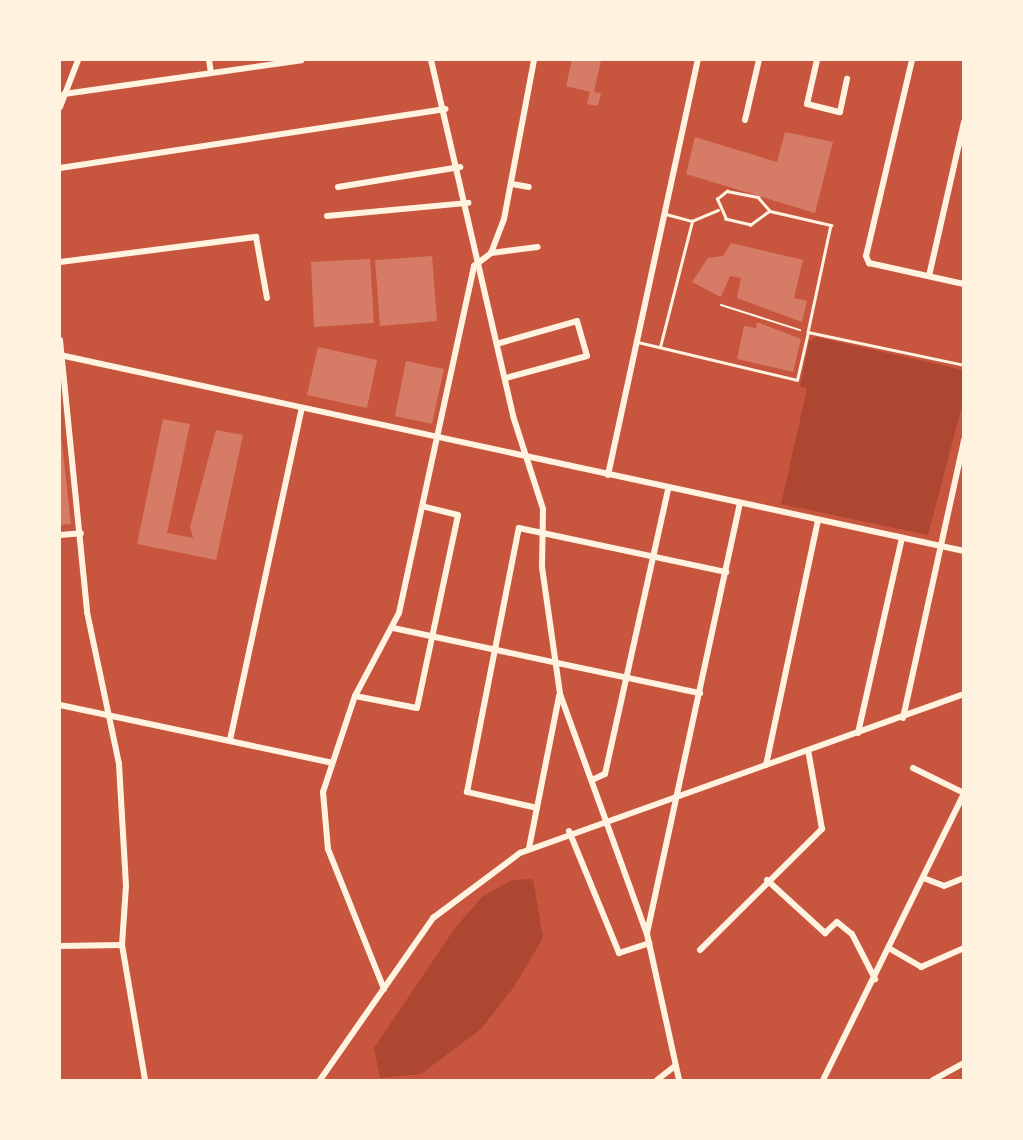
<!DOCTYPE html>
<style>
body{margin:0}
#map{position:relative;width:1023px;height:1140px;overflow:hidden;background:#c8553d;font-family:Poppins,sans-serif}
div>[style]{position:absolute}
.green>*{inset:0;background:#ae4732}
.building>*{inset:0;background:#d67c66}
.path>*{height:2px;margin:-1px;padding:0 1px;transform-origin:1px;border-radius:1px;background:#fff3e0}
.service>*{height:2.5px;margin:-1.25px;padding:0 1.25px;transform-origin:1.25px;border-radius:1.25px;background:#fff3e0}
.minor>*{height:6px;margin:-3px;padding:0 3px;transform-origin:3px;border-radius:3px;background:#fff3e0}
span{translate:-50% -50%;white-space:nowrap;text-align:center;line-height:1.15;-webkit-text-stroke:6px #fff3e0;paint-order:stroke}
.frame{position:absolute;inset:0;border:61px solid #fff3e0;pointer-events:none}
</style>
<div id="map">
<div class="green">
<i style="clip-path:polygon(816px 337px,963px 370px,963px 402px,928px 535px,781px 504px,807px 389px,800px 386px,809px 341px)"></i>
<i style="clip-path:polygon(533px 879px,543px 938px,514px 987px,481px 1029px,421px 1074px,380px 1078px,374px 1048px,455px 928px,483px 896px,512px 880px)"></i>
</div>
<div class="building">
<i style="clip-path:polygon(572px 60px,601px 60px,594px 92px,601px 93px,598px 106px,587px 104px,590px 92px,566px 86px)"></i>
<i style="clip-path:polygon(785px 132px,833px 142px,815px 213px,686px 174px,695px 137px,777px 162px)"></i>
<i style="clip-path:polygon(731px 243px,803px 260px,794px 298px,807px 301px,802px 322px,737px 298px,741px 278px,730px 276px,721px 297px,692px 282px,708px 258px,723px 256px)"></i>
<i style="clip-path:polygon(432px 256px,437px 321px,380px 326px,375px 260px)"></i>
<i style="clip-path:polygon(370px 259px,374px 323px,314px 327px,311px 262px)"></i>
<i style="clip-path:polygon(757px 322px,801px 339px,793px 372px,737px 359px,744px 326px,756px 328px)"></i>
<i style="clip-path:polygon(318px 347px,377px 360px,367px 408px,307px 395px)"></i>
<i style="clip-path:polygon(406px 361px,444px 369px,432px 424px,395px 416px)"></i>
<i style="clip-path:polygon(163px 419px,190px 424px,167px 533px,193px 538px,190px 527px,216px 430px,243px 435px,216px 560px,137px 544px)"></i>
<i style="clip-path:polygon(60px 426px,71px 524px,60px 525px)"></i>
</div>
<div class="path">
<i style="left:721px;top:305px;width:83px;rotate:17.6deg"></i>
</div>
<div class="service">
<i style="left:727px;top:191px;width:32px;rotate:11deg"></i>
<i style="left:758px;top:197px;width:18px;rotate:49deg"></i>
<i style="left:770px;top:211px;width:24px;rotate:144deg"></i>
<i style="left:751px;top:225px;width:26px;rotate:-167deg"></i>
<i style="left:726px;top:219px;width:22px;rotate:-114deg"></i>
<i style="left:717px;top:199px;width:13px;rotate:-39deg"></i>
<i style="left:770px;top:211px;width:63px;rotate:12.9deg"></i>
<i style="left:831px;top:225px;width:109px;rotate:102.1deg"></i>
<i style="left:808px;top:332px;width:159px;rotate:11.9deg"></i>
<i style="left:666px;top:214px;width:27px;rotate:15deg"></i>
<i style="left:692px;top:221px;width:28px;rotate:-23deg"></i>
<i style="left:638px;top:342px;width:163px;rotate:13.4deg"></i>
<i style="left:797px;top:380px;width:49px;rotate:-77.1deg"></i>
<i style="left:660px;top:347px;width:130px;rotate:-75.7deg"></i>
</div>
<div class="minor">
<i style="left:209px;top:60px;width:13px;rotate:81deg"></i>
<i style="left:431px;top:60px;width:365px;rotate:77deg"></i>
<i style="left:513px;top:416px;width:98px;rotate:72.1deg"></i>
<i style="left:543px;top:509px;width:58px;rotate:91deg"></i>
<i style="left:542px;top:567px;width:128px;rotate:81.9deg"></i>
<i style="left:560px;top:694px;width:255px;rotate:70.1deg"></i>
<i style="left:647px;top:934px;width:149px;rotate:77.6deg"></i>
<i style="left:817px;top:60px;width:45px;rotate:102.8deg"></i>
<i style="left:807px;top:104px;width:34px;rotate:14deg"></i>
<i style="left:840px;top:112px;width:34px;rotate:-78deg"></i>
<i style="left:912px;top:60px;width:201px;rotate:103.2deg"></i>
<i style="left:866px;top:256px;width:8px;rotate:67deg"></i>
<i style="left:869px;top:263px;width:97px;rotate:12.5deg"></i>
<i style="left:64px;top:94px;width:240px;rotate:-8.1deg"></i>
<i style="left:60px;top:107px;width:50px;rotate:-69deg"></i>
<i style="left:745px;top:120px;width:62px;rotate:-76.9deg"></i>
<i style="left:60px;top:168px;width:390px;rotate:-8.7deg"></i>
<i style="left:512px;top:184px;width:17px;rotate:10deg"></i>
<i style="left:338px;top:187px;width:124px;rotate:-9.3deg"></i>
<i style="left:327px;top:216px;width:142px;rotate:-5.3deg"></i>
<i style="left:491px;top:253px;width:47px;rotate:-7.3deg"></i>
<i style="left:60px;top:262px;width:198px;rotate:-7.3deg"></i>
<i style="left:256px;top:237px;width:62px;rotate:79.8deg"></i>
<i style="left:929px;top:276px;width:158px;rotate:-77.2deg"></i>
<i style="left:60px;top:340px;width:273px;rotate:84.3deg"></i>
<i style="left:87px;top:612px;width:155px;rotate:78.1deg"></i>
<i style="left:119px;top:764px;width:122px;rotate:86.7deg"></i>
<i style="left:126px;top:886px;width:59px;rotate:93.9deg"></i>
<i style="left:122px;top:945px;width:137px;rotate:80.3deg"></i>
<i style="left:500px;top:343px;width:80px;rotate:-15.9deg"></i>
<i style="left:577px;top:321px;width:36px;rotate:74deg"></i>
<i style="left:587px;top:356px;width:84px;rotate:164.8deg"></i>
<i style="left:60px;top:355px;width:925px;rotate:12.23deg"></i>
<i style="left:608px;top:475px;width:425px;rotate:-77.8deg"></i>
<i style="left:60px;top:535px;width:21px;rotate:-5deg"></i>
<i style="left:393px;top:628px;width:314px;rotate:12deg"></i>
<i style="left:355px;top:696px;width:63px;rotate:11deg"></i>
<i style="left:417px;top:708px;width:197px;rotate:-78deg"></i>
<i style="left:458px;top:515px;width:36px;rotate:-166deg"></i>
<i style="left:60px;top:705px;width:278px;rotate:12deg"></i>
<i style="left:903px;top:718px;width:285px;rotate:-77.6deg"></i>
<i style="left:858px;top:733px;width:200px;rotate:-77.3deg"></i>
<i style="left:230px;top:740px;width:340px;rotate:-77.8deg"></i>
<i style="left:766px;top:765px;width:249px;rotate:-78deg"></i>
<i style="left:913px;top:768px;width:57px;rotate:26.1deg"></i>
<i style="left:592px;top:780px;width:14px;rotate:-25deg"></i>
<i style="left:605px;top:774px;width:292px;rotate:-77.5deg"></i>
<i style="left:533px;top:807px;width:68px;rotate:-167.2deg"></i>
<i style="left:467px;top:792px;width:269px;rotate:-78.9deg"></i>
<i style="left:519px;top:528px;width:212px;rotate:12deg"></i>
<i style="left:569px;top:831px;width:132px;rotate:67.7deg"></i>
<i style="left:619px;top:953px;width:32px;rotate:-18deg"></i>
<i style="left:529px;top:848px;width:155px;rotate:-78.8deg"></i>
<i style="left:926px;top:879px;width:19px;rotate:21deg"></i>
<i style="left:944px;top:886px;width:22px;rotate:-22deg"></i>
<i style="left:767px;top:880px;width:79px;rotate:42.4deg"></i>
<i style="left:825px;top:933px;width:16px;rotate:-43deg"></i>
<i style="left:837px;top:922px;width:19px;rotate:39deg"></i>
<i style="left:852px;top:934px;width:51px;rotate:62.9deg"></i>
<i style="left:647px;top:933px;width:439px;rotate:-77.8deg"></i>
<i style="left:60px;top:946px;width:62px;rotate:-0.9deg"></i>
<i style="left:700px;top:950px;width:172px;rotate:-44.8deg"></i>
<i style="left:822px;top:829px;width:80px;rotate:-100deg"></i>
<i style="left:892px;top:950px;width:34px;rotate:30deg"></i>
<i style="left:921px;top:967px;width:47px;rotate:-23.8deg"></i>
<i style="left:384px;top:989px;width:151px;rotate:-111.8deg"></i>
<i style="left:328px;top:849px;width:57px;rotate:-95deg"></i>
<i style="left:323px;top:792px;width:101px;rotate:-71.6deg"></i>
<i style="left:355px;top:696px;width:94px;rotate:-62.1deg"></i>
<i style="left:399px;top:613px;width:355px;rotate:-77.8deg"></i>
<i style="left:474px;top:266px;width:21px;rotate:-37deg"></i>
<i style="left:491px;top:253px;width:36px;rotate:-69deg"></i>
<i style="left:504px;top:219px;width:162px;rotate:-79.3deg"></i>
<i style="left:320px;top:1080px;width:198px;rotate:-55.1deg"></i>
<i style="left:433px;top:918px;width:109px;rotate:-36.8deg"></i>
<i style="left:520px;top:853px;width:472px;rotate:-19.7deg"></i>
<i style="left:657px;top:1080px;width:23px;rotate:-38deg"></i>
<i style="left:823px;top:1080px;width:320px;rotate:-63.8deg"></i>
<i style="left:933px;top:1080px;width:35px;rotate:-29deg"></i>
</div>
<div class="frame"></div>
</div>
